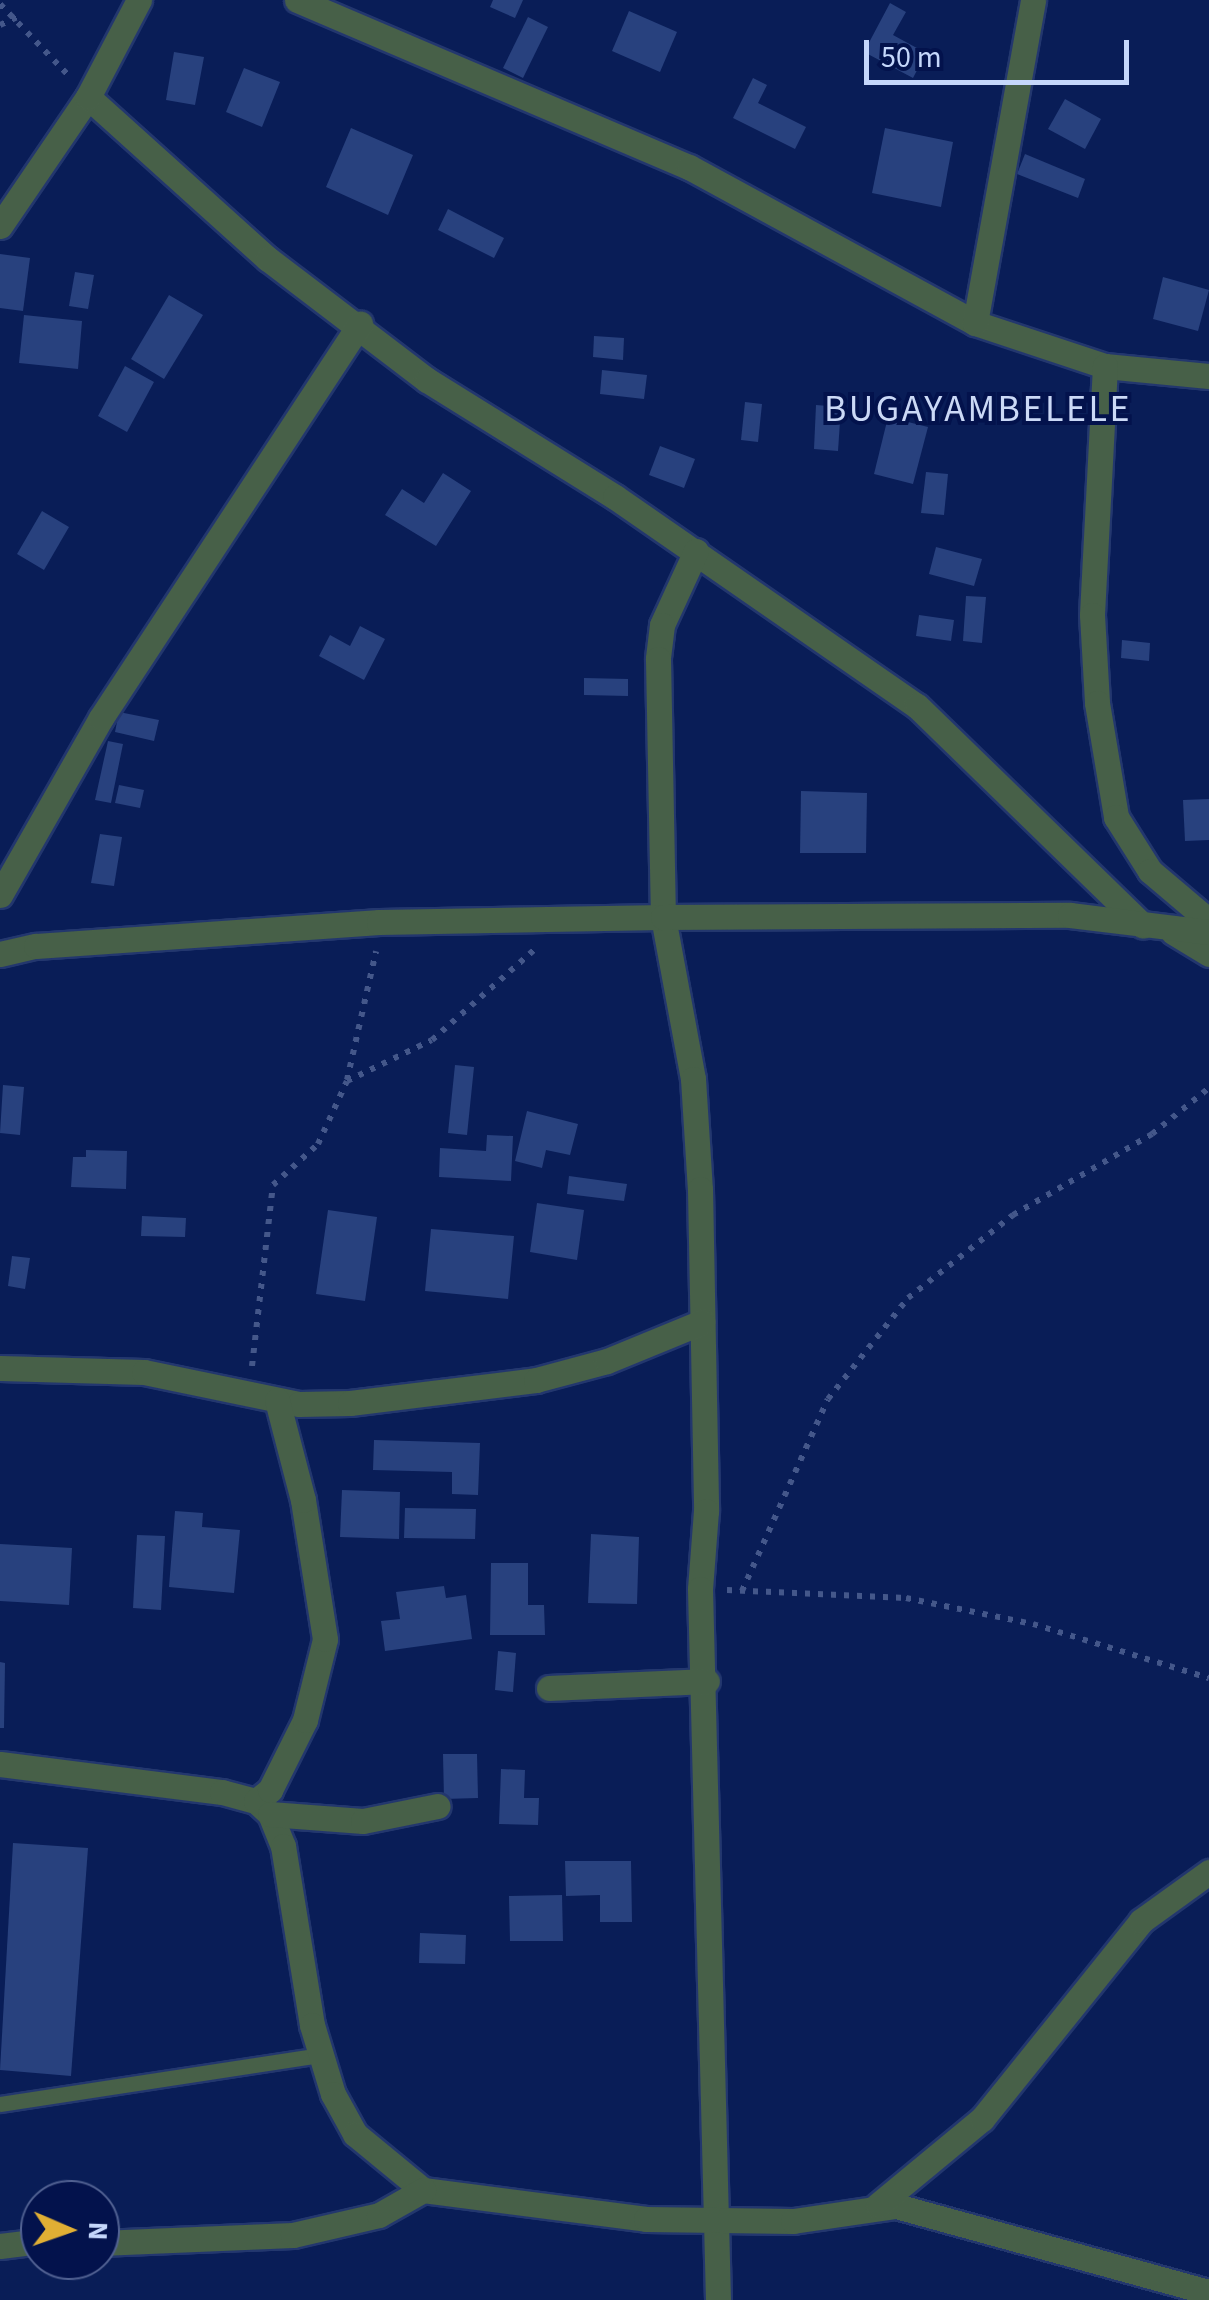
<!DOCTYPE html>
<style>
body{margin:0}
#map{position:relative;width:1209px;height:2300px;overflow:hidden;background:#091d57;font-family:"Source Sans 3",sans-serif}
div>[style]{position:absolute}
.building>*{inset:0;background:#28417e}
.path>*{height:6px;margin-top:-3px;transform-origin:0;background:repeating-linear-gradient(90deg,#44578a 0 5px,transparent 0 13px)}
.roads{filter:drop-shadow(2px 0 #23376e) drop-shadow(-2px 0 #23376e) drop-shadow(0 2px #23376e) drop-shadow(0 -2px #23376e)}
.lane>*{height:15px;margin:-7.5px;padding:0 7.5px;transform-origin:7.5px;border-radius:7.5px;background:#476048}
.street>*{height:25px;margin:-12.5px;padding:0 12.5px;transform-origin:12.5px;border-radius:12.5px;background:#476048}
span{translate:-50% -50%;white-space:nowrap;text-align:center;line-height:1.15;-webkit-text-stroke:8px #03124c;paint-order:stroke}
.quarter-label{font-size:38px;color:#cbd9f6;letter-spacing:2.5px}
.north{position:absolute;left:20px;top:2180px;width:100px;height:100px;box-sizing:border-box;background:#03124c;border:2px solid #516192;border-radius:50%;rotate:92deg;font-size:28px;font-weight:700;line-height:40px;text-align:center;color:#c5d7fb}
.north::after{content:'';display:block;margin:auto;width:35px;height:45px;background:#e1af34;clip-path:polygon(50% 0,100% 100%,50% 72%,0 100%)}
.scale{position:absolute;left:864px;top:40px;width:265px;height:45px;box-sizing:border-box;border:5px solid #c5d7fb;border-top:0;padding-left:12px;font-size:30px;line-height:35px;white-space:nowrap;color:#c5d7fb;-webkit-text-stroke:8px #03124c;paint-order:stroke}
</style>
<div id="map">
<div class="building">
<i style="clip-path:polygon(493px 0,523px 0,515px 18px,490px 7px)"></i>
<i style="clip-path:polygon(890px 3px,906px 12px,893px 35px,926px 53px,913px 78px,864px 52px)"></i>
<i style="clip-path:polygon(629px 11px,677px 32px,660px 72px,612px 51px)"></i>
<i style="clip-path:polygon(528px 17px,548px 27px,523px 78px,503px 68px)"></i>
<i style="clip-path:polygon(174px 52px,204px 57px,195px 105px,166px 100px)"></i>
<i style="clip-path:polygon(244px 68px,280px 82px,262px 127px,226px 112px)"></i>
<i style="clip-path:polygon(753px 78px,767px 85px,758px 103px,806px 127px,795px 149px,733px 118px)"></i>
<i style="clip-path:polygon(1065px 99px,1101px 119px,1085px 149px,1048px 129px)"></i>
<i style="clip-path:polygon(351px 128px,413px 155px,388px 215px,326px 187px)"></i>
<i style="clip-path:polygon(885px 128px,953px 142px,941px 207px,872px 193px)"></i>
<i style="clip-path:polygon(1025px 154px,1085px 179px,1078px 198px,1017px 174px)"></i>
<i style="clip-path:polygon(448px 209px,504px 238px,494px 258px,438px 230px)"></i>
<i style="clip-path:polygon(0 254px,30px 258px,23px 311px,0 308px)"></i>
<i style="clip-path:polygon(75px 272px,94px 275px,88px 309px,69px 306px)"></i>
<i style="clip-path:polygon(1163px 277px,1209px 290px,1198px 331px,1153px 319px)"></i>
<i style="clip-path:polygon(169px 295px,203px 315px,164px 379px,131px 359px)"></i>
<i style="clip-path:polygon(24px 315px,82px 321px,78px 369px,19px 363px)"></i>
<i style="clip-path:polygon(594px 336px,624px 338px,623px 360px,593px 357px)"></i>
<i style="clip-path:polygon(125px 366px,154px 382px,127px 432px,98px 416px)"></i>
<i style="clip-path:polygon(602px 370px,647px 375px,644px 399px,600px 394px)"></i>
<i style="clip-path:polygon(745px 402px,762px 404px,758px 442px,741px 440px)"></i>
<i style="clip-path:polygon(816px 405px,841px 407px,838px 451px,814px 449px)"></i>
<i style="clip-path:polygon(888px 417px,928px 427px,913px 484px,874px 474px)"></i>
<i style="clip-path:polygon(660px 446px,695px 459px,684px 488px,649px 475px)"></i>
<i style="clip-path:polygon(926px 472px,948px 474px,944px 515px,921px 513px)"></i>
<i style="clip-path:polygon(443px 473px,471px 491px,436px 546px,385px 515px,402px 489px,424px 503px)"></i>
<i style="clip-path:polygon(42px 511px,69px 527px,44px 570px,17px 554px)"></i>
<i style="clip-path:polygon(936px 547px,982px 559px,974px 586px,929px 574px)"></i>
<i style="clip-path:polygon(966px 596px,986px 597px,982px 643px,963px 641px)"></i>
<i style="clip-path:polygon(919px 615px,954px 620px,951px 641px,916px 636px)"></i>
<i style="clip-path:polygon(360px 626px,385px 639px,364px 680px,319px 656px,330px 635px,350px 646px)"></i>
<i style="clip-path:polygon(1122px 640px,1150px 643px,1149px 661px,1121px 658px)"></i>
<i style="clip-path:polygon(584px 678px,628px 679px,628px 696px,584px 695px)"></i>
<i style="clip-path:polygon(119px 712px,159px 720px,154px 741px,115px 732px)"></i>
<i style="clip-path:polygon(108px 741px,123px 744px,111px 803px,95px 800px)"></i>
<i style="clip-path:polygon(119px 785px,144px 790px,140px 808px,115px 803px)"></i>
<i style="clip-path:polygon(801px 791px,867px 793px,866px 853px,800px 853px)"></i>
<i style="clip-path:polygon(1209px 799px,1209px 840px,1185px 841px,1183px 800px)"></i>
<i style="clip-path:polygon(100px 834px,122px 837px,114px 886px,91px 883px)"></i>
<i style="clip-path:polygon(455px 1065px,474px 1067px,467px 1135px,448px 1133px)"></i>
<i style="clip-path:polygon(3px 1085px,24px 1087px,20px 1135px,0 1133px)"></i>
<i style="clip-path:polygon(527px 1111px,578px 1124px,570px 1155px,546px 1150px,542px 1168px,515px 1161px)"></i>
<i style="clip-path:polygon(487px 1135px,513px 1136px,511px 1181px,439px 1177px,440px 1148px,486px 1151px)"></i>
<i style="clip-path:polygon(86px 1150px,127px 1151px,126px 1189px,71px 1187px,73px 1157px,86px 1157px)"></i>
<i style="clip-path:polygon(569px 1176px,627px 1184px,624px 1201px,567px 1194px)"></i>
<i style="clip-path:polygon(537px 1203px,584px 1210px,577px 1260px,530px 1252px)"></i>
<i style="clip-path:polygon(328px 1210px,377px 1217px,365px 1301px,316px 1294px)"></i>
<i style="clip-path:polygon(142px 1216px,186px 1218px,185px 1237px,141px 1236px)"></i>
<i style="clip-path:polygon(431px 1229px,514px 1236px,508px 1299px,425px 1291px)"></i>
<i style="clip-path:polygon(12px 1256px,30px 1258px,25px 1289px,8px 1286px)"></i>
<i style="clip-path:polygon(374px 1440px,480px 1443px,478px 1495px,452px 1494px,452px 1472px,373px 1470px)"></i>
<i style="clip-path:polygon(342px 1490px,400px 1492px,399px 1539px,340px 1537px)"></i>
<i style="clip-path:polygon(405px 1508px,476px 1509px,475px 1539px,404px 1538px)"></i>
<i style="clip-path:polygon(175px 1511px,203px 1513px,202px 1527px,240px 1530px,234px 1593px,169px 1587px)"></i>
<i style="clip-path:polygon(591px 1534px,639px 1537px,637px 1604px,588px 1603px)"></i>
<i style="clip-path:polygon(137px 1535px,165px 1536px,161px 1610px,133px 1608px)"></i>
<i style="clip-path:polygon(0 1544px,72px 1548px,69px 1605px,0 1601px)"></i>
<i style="clip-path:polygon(491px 1563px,528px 1563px,528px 1605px,544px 1605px,545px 1635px,490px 1635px)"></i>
<i style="clip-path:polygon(444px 1586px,446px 1598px,466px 1595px,472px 1639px,385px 1651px,381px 1621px,400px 1619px,396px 1592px)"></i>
<i style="clip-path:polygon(498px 1651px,516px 1653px,513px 1692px,495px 1690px)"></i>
<i style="clip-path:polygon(0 1662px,5px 1663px,4px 1728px,0 1728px)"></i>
<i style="clip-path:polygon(443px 1754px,477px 1754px,478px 1798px,444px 1799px)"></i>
<i style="clip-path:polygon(501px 1769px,525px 1770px,524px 1798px,539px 1798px,538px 1825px,499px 1824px)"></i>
<i style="clip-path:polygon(13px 1843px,88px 1848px,71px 2076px,0 2070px)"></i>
<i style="clip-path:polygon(565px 1861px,631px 1861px,632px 1922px,600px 1922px,600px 1895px,566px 1896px)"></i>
<i style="clip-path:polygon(562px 1895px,563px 1941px,510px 1941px,509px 1896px)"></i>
<i style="clip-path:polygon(420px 1933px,466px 1935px,465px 1964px,419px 1963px)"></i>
</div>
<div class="path">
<i style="left:0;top:4px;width:98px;rotate:46.2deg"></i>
<i style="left:0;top:25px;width:19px;rotate:-25deg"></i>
<i style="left:347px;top:1080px;width:132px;rotate:-77.3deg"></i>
<i style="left:252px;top:1366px;width:182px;rotate:-83.4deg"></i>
<i style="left:273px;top:1185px;width:61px;rotate:-42.3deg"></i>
<i style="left:318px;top:1144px;width:69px;rotate:-65.3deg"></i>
<i style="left:347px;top:1081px;width:94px;rotate:-25.8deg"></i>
<i style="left:432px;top:1040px;width:136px;rotate:-41.4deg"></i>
<i style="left:727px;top:1590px;width:179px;rotate:2.6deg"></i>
<i style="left:906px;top:1598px;width:130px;rotate:11.6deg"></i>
<i style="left:1033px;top:1624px;width:184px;rotate:17.1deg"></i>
<i style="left:742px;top:1591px;width:210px;rotate:-65.9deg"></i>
<i style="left:828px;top:1399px;width:129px;rotate:-51.6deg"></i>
<i style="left:908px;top:1298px;width:134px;rotate:-38.3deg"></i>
<i style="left:1013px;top:1215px;width:161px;rotate:-30.2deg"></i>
<i style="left:1152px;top:1134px;width:73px;rotate:-38.9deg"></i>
</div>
<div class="roads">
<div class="lane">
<i style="left:0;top:2104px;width:324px;rotate:-8.7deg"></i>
</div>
<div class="street">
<i style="left:297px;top:0;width:426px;rotate:23.1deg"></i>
<i style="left:689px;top:167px;width:326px;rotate:28.6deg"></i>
<i style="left:975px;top:323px;width:137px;rotate:18.3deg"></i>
<i style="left:1105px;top:366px;width:104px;rotate:5.5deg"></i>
<i style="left:88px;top:97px;width:242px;rotate:42deg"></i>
<i style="left:268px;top:259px;width:200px;rotate:37.3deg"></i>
<i style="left:427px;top:380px;width:221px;rotate:31.9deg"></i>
<i style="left:615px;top:497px;width:367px;rotate:34.7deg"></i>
<i style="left:917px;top:706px;width:315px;rotate:44.2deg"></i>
<i style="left:0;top:226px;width:156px;rotate:-55.7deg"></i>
<i style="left:88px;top:97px;width:110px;rotate:-62.3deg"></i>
<i style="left:975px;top:323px;width:328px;rotate:-79.8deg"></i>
<i style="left:1105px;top:366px;width:249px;rotate:93deg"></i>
<i style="left:1092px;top:615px;width:88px;rotate:86.7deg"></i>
<i style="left:1097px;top:703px;width:116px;rotate:80.5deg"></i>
<i style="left:1116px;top:817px;width:64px;rotate:57.8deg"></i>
<i style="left:1150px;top:871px;width:77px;rotate:40.3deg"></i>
<i style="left:696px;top:551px;width:81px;rotate:114.7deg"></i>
<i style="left:662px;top:625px;width:34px;rotate:97deg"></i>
<i style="left:658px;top:659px;width:258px;rotate:88.9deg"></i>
<i style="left:663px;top:917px;width:165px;rotate:79.5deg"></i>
<i style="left:693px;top:1079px;width:110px;rotate:86.4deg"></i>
<i style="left:700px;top:1189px;width:322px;rotate:88.9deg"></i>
<i style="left:706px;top:1511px;width:78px;rotate:94.4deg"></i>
<i style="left:700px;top:1589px;width:711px;rotate:88.55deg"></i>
<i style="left:0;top:895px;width:204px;rotate:-60.3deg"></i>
<i style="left:101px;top:718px;width:472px;rotate:-56.7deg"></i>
<i style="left:1173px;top:932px;width:42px;rotate:31.4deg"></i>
<i style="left:0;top:954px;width:37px;rotate:-13deg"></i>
<i style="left:36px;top:946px;width:344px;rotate:-4deg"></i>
<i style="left:379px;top:922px;width:284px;rotate:-1deg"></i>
<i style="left:663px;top:917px;width:407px;rotate:-0.3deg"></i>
<i style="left:1070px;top:915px;width:140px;rotate:7deg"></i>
<i style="left:0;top:1368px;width:144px;rotate:1.6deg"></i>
<i style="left:144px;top:1372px;width:158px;rotate:11.7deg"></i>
<i style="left:299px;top:1404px;width:51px;rotate:-1.1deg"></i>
<i style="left:350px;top:1403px;width:187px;rotate:-7deg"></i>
<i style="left:536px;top:1380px;width:73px;rotate:-15deg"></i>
<i style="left:607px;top:1361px;width:103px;rotate:-22.3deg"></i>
<i style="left:549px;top:1688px;width:158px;rotate:-2.5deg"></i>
<i style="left:0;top:1764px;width:224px;rotate:7.2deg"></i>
<i style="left:222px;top:1792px;width:35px;rotate:15deg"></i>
<i style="left:256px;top:1801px;width:19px;rotate:43deg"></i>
<i style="left:270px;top:1814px;width:35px;rotate:68deg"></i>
<i style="left:283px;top:1846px;width:181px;rotate:80.8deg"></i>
<i style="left:312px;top:2025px;width:72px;rotate:73.1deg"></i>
<i style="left:333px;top:2094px;width:46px;rotate:61.2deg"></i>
<i style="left:355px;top:2134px;width:88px;rotate:39.5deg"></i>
<i style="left:423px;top:2190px;width:225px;rotate:7.4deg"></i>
<i style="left:646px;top:2219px;width:147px;rotate:0.8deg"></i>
<i style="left:793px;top:2221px;width:104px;rotate:-8.3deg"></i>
<i style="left:896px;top:2206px;width:325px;rotate:15.4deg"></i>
<i style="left:256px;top:1801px;width:18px;rotate:-38deg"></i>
<i style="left:270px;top:1790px;width:78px;rotate:-63.4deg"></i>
<i style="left:305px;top:1720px;width:83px;rotate:-76.1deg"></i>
<i style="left:325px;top:1639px;width:141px;rotate:-99deg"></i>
<i style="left:303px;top:1500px;width:103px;rotate:-104.6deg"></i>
<i style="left:270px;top:1814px;width:93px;rotate:4.3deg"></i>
<i style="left:363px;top:1821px;width:76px;rotate:-11.3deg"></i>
<i style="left:878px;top:2205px;width:135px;rotate:-39.6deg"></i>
<i style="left:982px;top:2119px;width:254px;rotate:-51.2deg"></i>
<i style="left:1141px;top:1921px;width:84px;rotate:-35.8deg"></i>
<i style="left:100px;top:2243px;width:193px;rotate:-2.4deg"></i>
<i style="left:293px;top:2235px;width:88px;rotate:-13.1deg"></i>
<i style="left:379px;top:2215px;width:51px;rotate:-29.6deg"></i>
<i style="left:0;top:2246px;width:40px;rotate:-7.1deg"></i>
</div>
</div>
<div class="quarter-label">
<span style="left:978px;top:410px">BUGAYAMBELELE</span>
</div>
<div class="north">N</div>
<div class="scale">50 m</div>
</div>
